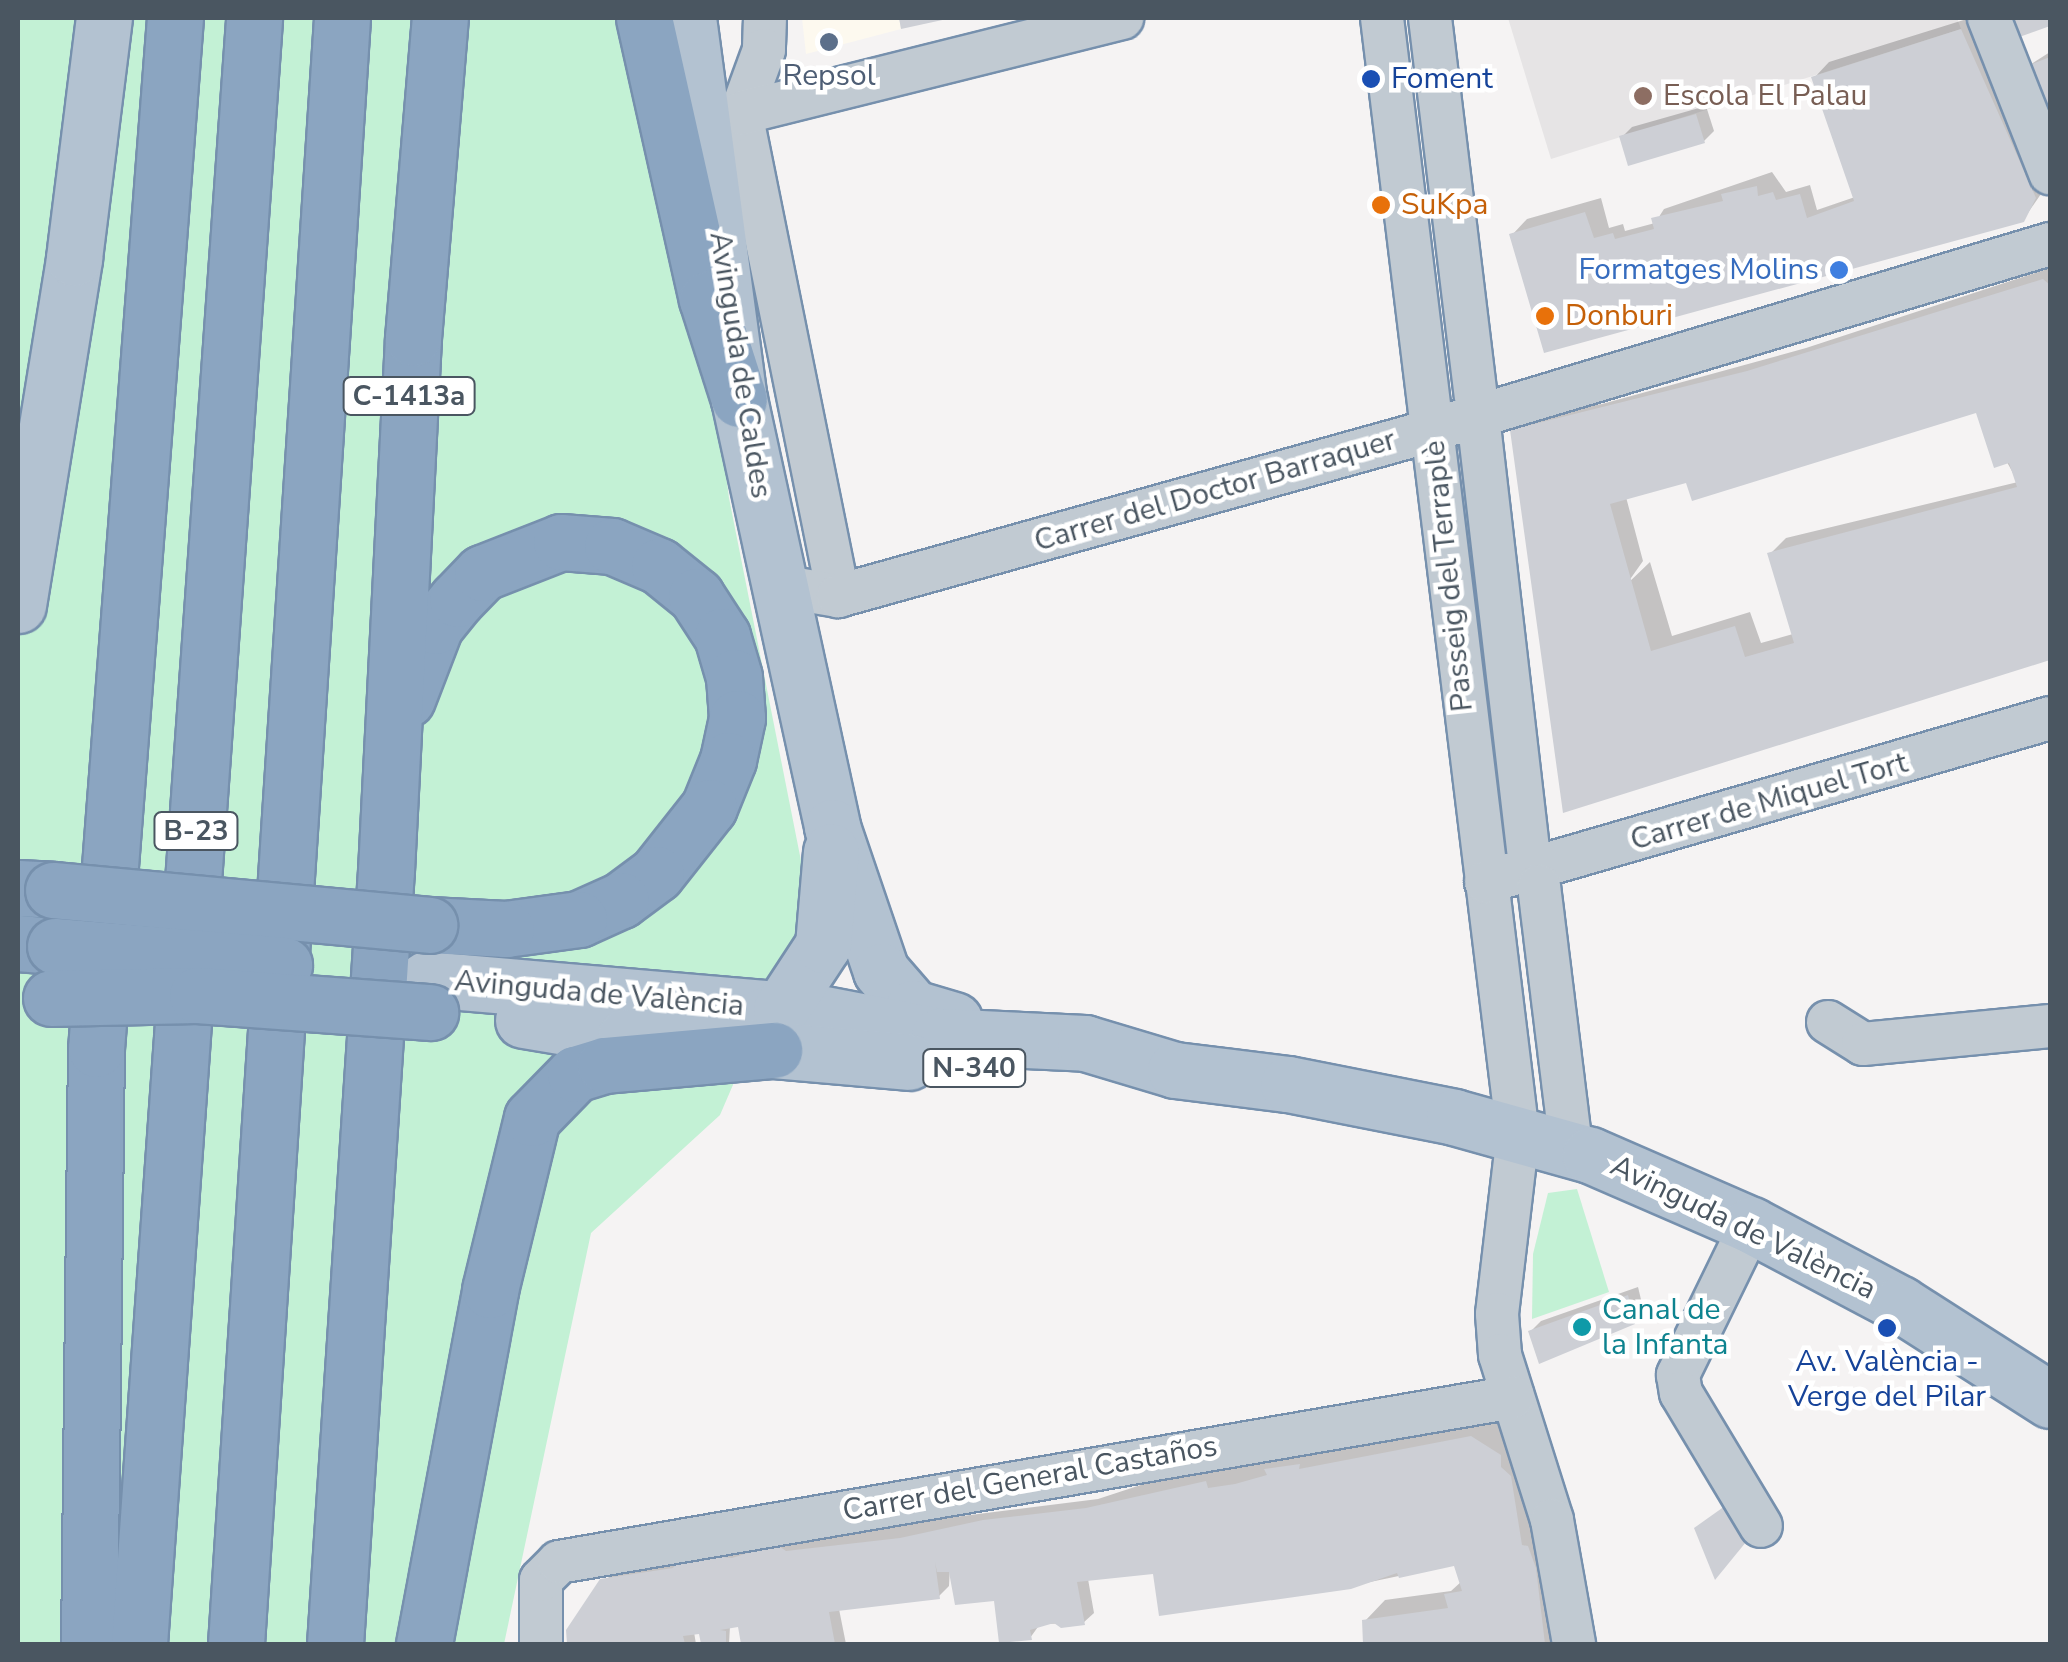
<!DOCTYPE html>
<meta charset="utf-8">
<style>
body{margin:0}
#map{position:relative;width:2068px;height:1662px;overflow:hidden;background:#f5f3f3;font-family:"Nunito Sans",sans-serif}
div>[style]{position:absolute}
.commercial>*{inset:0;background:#fdf9ef}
.education>*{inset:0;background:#e6e4e5}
.green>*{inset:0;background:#c3f1d5}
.shadow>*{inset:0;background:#0003}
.building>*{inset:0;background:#cdcfd5}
.roads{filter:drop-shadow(2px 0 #7690ad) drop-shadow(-2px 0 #7690ad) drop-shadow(0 2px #7690ad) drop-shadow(0 -2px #7690ad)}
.minor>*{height:42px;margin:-21px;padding:0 21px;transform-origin:21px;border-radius:21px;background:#c1cad2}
.major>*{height:55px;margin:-27.5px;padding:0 27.5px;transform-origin:27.5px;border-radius:27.5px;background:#b3c2d1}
.highway>*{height:55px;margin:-27.5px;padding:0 27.5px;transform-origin:27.5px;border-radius:27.5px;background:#8ba5c1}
.bridges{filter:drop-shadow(2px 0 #7690ad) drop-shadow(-2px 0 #7690ad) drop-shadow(0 2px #7690ad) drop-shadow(0 -2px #7690ad)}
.highway-bridge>*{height:55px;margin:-27.5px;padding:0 27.5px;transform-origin:27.5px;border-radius:27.5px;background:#8ba5c1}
.dots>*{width:28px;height:28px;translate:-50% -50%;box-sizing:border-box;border:5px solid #fff;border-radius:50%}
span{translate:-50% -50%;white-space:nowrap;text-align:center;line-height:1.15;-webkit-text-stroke:9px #fff;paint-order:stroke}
.shield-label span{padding:2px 8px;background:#fff;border:2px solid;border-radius:8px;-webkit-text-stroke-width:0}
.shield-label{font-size:28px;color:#4a5661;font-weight:700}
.service-label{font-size:30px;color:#4e5e75}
.transit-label{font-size:30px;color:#164399}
.left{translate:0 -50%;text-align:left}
.education-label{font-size:30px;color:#785e54}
.food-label{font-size:30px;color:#c56008}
.shop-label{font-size:30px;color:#366cbe}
.right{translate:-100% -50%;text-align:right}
.street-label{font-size:30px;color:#4a5661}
.culture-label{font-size:30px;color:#0d838f}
.frame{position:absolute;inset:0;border:20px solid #4a5661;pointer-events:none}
</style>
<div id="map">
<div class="commercial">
<i style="clip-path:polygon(802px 18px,899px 18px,901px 29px,806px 54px)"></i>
</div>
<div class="education">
<i style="clip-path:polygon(1508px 18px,1957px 18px,1961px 29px,1551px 159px)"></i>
</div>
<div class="green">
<i style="clip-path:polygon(18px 18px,668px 18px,729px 498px,810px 906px,720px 1115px,591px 1233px,504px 1644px,18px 1644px)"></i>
<i style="clip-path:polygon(1577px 1189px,1609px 1292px,1532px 1319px,1533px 1254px,1548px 1193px)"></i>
</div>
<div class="shadow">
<i style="clip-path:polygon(1970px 18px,2050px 181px,2023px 220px,1546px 350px,1512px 235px,1527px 219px,1601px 198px,1609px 228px,1623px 224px,1625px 231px,1655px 223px,1664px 209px,1772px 172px,1786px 192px,1810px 185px,1817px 210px,1855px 197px,1814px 78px,1829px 62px)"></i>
<i style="clip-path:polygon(2050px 52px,2050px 125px,2022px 70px)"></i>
<i style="clip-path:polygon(1706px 106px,1714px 131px,1704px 141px,1622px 137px,1632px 127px)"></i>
<i style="clip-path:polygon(evenodd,2050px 268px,2050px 657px,1565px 809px,1513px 431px,1528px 415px,1602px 404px,1806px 348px,2050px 268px,1978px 410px,2018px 482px,1786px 538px,1770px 554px,1793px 634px,1761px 643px,1750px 612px,1672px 636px,1650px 562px,1626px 585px,1643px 561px,1626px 497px,1978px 410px)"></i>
<i style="clip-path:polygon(1638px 1287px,1644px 1312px,1633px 1322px,1531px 1331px,1541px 1321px)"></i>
<i style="clip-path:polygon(1493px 1417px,1522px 1434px,1565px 1644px,1365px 1644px,1365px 1621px,1385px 1600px,1451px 1591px,1462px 1581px,1456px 1564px,1351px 1586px,1155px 1569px,1088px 1579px,1094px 1613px,1083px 1623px,1040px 1624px,1030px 1638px,996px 1599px,950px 1566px,949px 1586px,939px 1596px,839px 1609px,846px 1644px,744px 1644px,741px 1621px,730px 1626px,729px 1644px,703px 1644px,702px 1635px,694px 1632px,696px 1644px,569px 1644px,568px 1630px,619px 1564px,733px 1543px,736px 1555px,747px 1543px,1098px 1499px,1159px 1479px)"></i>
</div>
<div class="building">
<i style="clip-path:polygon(899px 18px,947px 18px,947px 19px,901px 29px)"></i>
<i style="clip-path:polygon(2003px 18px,2050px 18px,2050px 26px,2011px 40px)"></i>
<i style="clip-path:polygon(1961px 29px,2036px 198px,2024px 222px,1544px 353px,1509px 234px,1585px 212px,1594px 238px,1613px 233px,1615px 239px,1654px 229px,1651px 218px,1723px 201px,1721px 194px,1757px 186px,1758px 196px,1773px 192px,1776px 200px,1800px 194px,1807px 218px,1854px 201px,1811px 77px)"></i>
<i style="clip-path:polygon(2050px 57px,2050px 130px,2019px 69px)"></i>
<i style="clip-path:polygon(1696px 114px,1705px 143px,1628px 166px,1619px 136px)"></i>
<i style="clip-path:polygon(evenodd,2043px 279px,2050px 285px,2050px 660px,1563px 813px,1510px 430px,1747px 371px,2043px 279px,1976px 413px,1994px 468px,2009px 463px,2017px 487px,1767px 553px,1794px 643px,1745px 657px,1735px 626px,1651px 651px,1610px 504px,1686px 483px,1692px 501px,1976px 413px)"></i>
<i style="clip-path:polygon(1628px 1295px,1635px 1324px,1539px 1364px,1528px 1331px)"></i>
<i style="clip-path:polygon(1471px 1436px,1501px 1455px,1501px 1467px,1511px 1476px,1522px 1545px,1528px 1546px,1536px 1568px,1545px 1644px,1363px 1644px,1362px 1620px,1448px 1608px,1444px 1594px,1462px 1591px,1454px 1566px,1399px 1578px,1397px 1573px,1351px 1589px,1159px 1616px,1153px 1574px,1077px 1582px,1085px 1625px,1061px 1628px,1054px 1623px,1030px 1630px,1032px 1640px,999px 1643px,994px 1601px,955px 1605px,949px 1572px,937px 1572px,935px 1562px,940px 1599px,829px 1612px,835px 1644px,741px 1644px,738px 1627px,720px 1630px,726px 1631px,726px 1644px,701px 1644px,699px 1634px,683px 1636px,685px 1644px,567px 1644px,566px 1630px,600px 1579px,673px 1568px,679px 1560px,724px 1551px,723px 1557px,732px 1558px,776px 1544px,786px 1551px,900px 1538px,983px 1520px,1086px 1508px,1206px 1481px,1208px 1488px,1235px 1484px,1267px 1475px,1264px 1469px,1300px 1464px,1299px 1469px)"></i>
<i style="clip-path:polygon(1725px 1506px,1746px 1542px,1715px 1580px,1694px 1528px)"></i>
</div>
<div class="roads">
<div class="minor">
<i style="left:765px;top:18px;width:32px;rotate:92deg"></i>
<i style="left:764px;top:50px;width:67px;rotate:110.1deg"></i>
<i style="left:741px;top:113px;width:493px;rotate:78.6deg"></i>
<i style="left:1382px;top:18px;width:1125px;rotate:83.06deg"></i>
<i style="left:1518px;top:1135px;width:180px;rotate:96.7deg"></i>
<i style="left:1497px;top:1314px;width:41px;rotate:85.8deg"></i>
<i style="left:1500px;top:1355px;width:173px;rotate:72.5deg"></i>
<i style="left:1552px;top:1520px;width:126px;rotate:79.9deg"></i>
<i style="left:1430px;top:18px;width:381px;rotate:83.1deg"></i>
<i style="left:1989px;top:18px;width:167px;rotate:68.5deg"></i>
<i style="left:724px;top:126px;width:21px;rotate:-37deg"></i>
<i style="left:741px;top:113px;width:393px;rotate:-14deg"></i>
<i style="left:1480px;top:434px;width:427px;rotate:83.4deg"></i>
<i style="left:779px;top:586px;width:60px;rotate:9.6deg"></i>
<i style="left:838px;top:596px;width:589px;rotate:-15.57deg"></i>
<i style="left:1405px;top:438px;width:674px;rotate:-16.74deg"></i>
<i style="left:1486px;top:882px;width:587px;rotate:-16.21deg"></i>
<i style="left:1539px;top:886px;width:247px;rotate:83deg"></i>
<i style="left:1828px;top:1022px;width:41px;rotate:32.2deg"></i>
<i style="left:1863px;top:1044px;width:188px;rotate:-5.5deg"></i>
<i style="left:1751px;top:1225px;width:167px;rotate:116deg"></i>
<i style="left:1678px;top:1375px;width:18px;rotate:81deg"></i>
<i style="left:1681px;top:1393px;width:155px;rotate:59deg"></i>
<i style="left:541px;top:1644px;width:64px;rotate:-90deg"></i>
<i style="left:541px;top:1580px;width:25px;rotate:-45deg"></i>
<i style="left:559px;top:1562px;width:968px;rotate:-9.81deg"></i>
</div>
<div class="major">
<i style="left:688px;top:18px;width:384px;rotate:82.4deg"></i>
<i style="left:739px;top:399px;width:438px;rotate:77.7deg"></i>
<i style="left:832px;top:827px;width:152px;rotate:71.2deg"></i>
<i style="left:881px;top:971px;width:49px;rotate:49.1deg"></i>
<i style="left:913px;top:1008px;width:43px;rotate:16.3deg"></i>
<i style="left:18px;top:605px;width:351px;rotate:-80.8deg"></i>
<i style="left:74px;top:258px;width:242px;rotate:-82.9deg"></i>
<i style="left:426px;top:979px;width:389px;rotate:4.9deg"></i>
<i style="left:814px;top:1012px;width:127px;rotate:10.9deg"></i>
<i style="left:939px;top:1036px;width:146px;rotate:2.7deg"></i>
<i style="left:1085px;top:1043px;width:94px;rotate:16.7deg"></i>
<i style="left:1175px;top:1070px;width:114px;rotate:7.1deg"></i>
<i style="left:1288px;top:1084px;width:169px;rotate:11.2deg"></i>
<i style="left:1454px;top:1117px;width:141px;rotate:15.6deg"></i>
<i style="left:1590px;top:1155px;width:176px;rotate:23.5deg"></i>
<i style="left:1751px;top:1225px;width:169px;rotate:27.9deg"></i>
<i style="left:1900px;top:1304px;width:178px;rotate:32.6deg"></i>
<i style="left:756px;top:1019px;width:27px;rotate:-22deg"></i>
<i style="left:781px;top:1009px;width:77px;rotate:-56.7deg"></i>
<i style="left:823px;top:945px;width:94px;rotate:-85.1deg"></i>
<i style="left:523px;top:1020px;width:103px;rotate:9.5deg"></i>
<i style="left:625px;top:1037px;width:285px;rotate:5deg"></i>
</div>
<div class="highway">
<i style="left:644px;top:18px;width:288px;rotate:77.4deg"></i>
<i style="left:707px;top:299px;width:105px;rotate:72.3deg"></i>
<i style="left:407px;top:699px;width:78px;rotate:-69deg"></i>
<i style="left:435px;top:626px;width:35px;rotate:-51deg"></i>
<i style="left:457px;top:599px;width:36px;rotate:-46deg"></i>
<i style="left:482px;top:573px;width:85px;rotate:-21.4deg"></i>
<i style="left:561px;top:542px;width:51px;rotate:4.5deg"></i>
<i style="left:612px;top:546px;width:51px;rotate:23.1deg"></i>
<i style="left:659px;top:566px;width:48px;rotate:39deg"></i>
<i style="left:696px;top:596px;width:48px;rotate:57deg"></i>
<i style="left:722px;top:636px;width:43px;rotate:73.7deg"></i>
<i style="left:734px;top:677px;width:41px;rotate:85.8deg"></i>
<i style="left:737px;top:718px;width:43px;rotate:102.1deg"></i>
<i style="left:728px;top:760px;width:51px;rotate:112deg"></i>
<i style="left:709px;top:807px;width:85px;rotate:128.3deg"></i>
<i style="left:656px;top:874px;width:44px;rotate:143.4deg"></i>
<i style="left:621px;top:900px;width:46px;rotate:155.7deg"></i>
<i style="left:579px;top:919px;width:74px;rotate:172.2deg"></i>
<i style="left:506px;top:929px;width:77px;rotate:-177deg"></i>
<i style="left:18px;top:888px;width:35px;rotate:3deg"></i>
<i style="left:18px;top:943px;width:37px;rotate:5deg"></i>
<i style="left:89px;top:1644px;width:595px;rotate:-89.33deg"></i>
<i style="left:96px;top:1049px;width:1034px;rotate:-85.62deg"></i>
<i style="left:139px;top:1644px;width:1630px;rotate:-85.95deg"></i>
<i style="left:236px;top:1644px;width:1629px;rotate:-86.27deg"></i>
<i style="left:335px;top:1644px;width:775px;rotate:-86.23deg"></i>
<i style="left:386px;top:871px;width:534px;rotate:-87.1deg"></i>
<i style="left:413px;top:338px;width:321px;rotate:-85.2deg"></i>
<i style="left:424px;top:1644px;width:360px;rotate:-79.4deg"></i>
<i style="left:490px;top:1290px;width:177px;rotate:-76.3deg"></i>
<i style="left:532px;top:1118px;width:62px;rotate:-45.7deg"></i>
<i style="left:575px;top:1074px;width:31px;rotate:-17deg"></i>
<i style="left:605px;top:1065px;width:170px;rotate:-5.1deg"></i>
</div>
</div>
<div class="bridges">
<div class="highway-bridge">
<i style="left:53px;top:890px;width:378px;rotate:5.3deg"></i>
<i style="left:55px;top:946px;width:230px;rotate:4.7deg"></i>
<i style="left:51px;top:998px;width:146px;rotate:-1.2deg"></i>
<i style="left:197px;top:995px;width:234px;rotate:4.2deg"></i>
</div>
</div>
<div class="dots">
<i style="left:829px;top:42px;background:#5c6f8a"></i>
<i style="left:1371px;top:79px;background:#1a4fb4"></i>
<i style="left:1643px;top:96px;background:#8d6e63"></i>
<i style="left:1381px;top:205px;background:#e8710a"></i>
<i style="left:1839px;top:270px;background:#3f7fe0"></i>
<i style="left:1545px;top:316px;background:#e8710a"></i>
<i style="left:1582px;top:1327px;background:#0f9aa8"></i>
<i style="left:1887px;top:1328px;background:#1a4fb4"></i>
</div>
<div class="shield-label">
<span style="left:409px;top:396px">C-1413a</span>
<span style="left:196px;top:831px">B-23</span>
<span style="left:974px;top:1068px">N-340</span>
</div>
<div class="service-label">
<span style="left:829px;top:76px">Repsol</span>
</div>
<div class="transit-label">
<span class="left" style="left:1391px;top:79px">Foment</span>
<span style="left:1887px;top:1379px">Av. València -<br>Verge del Pilar</span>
</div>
<div class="education-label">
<span class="left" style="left:1663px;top:96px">Escola El Palau</span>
</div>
<div class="food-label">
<span class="left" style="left:1401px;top:205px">SuKpa</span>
<span class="left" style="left:1565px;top:316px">Donburi</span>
</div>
<div class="shop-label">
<span class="right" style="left:1819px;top:270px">Formatges Molins</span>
</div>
<div class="street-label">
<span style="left:740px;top:365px;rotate:81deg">Avinguda de Caldes</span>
<span style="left:1215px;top:491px;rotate:-16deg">Carrer del Doctor Barraquer</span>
<span style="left:1449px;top:576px;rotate:-96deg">Passeig del Terraplè</span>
<span style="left:1769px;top:802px;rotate:-16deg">Carrer de Miquel Tort</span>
<span style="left:599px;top:994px;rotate:5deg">Avinguda de València</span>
<span style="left:1743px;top:1228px;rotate:26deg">Avinguda de València</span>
<span style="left:1030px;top:1479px;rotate:-10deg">Carrer del General Castaños</span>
</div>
<div class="culture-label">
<span class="left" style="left:1602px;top:1327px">Canal de<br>la Infanta</span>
</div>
<div class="frame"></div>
</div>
